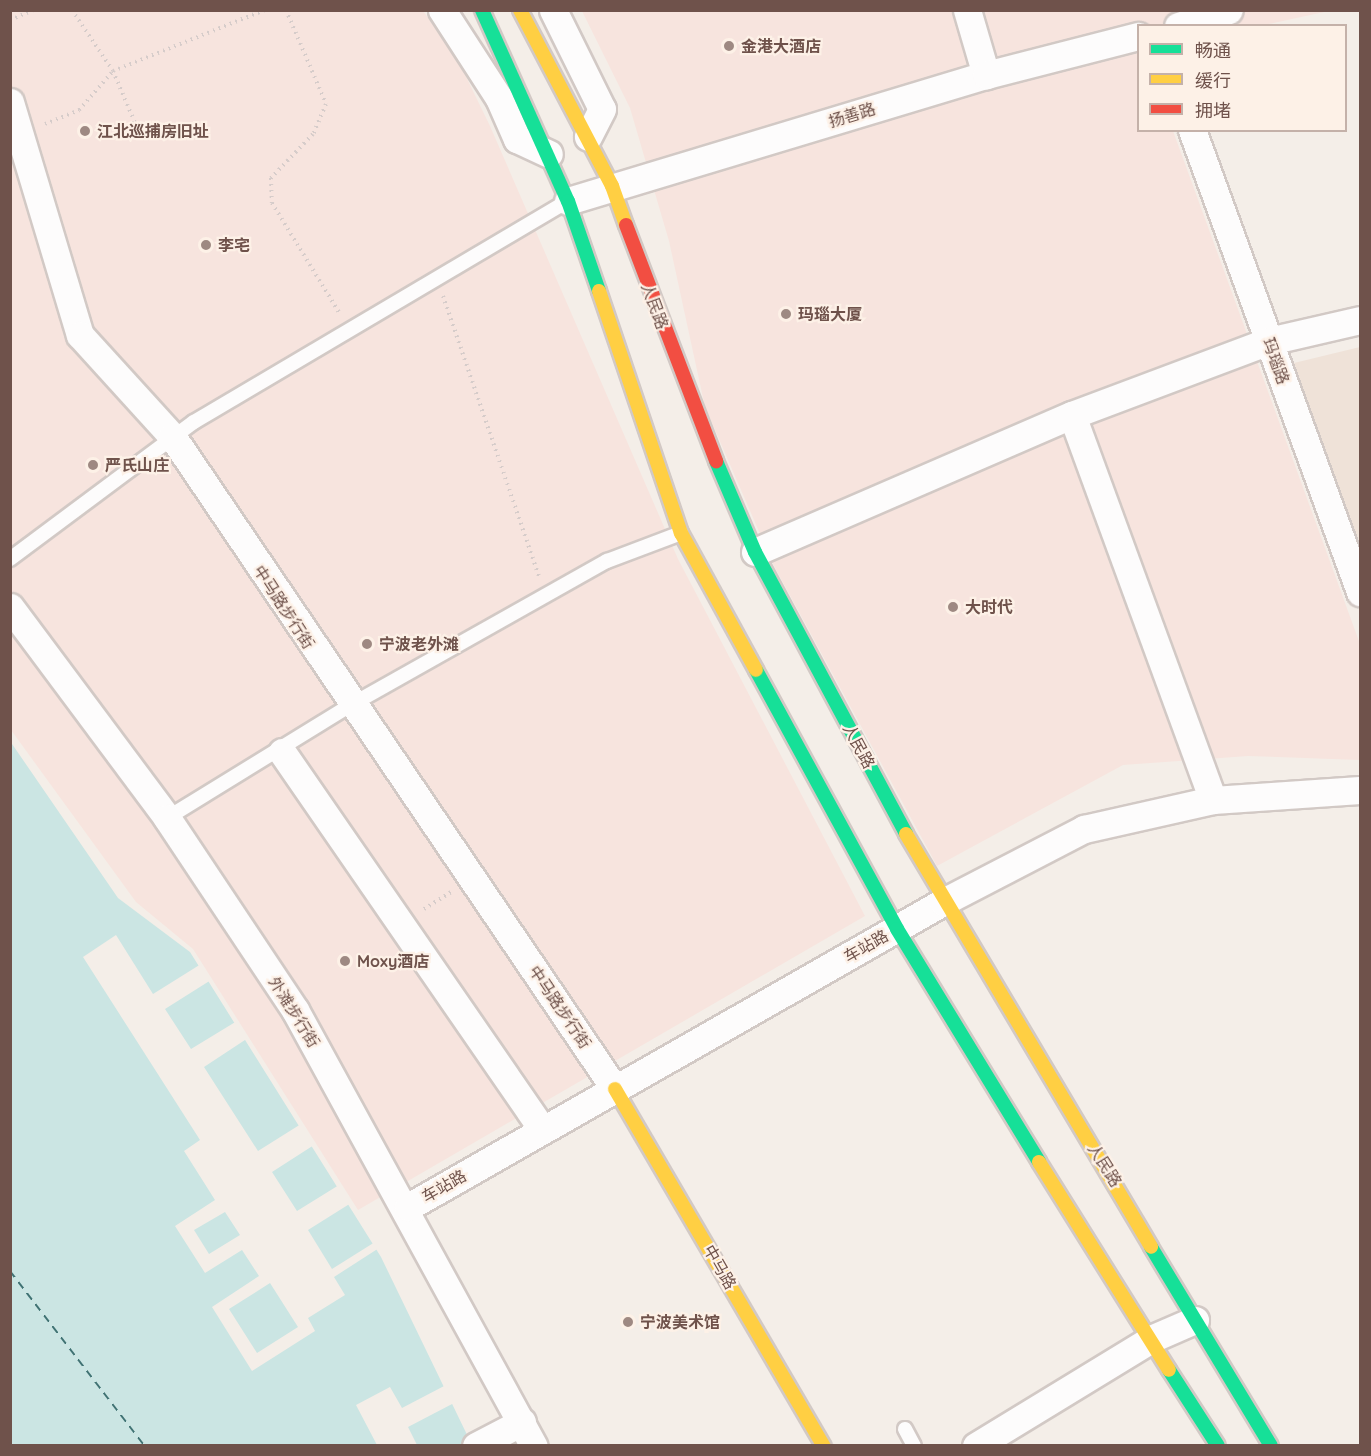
<!DOCTYPE html>
<meta charset="utf-8">
<style>
body{margin:0}
#map{position:relative;width:1371px;height:1456px;overflow:hidden;background:#f4eee8;font-family:Quicksand,"Noto Sans SC",sans-serif}
div>[style]{position:absolute}
.residential>*{inset:0;background:#efe2d8}
.commercial>*{inset:0;background:#f7e4de}
.water>*{inset:0;background:#cbe5e3}
.pier>*{inset:0;background:#f4eee8}
.ferry>*{height:1.5px;margin-top:-0.75px;transform-origin:0;background:repeating-linear-gradient(90deg,#407273 0 8px,transparent 0 14px)}
.path>*{height:4px;margin-top:-2px;transform-origin:0;background:repeating-linear-gradient(90deg,#d6ccca 0 1.5px,transparent 0 6px)}
.roads{filter:drop-shadow(2px 0 #d2c9c5) drop-shadow(-2px 0 #d2c9c5) drop-shadow(0 2px #d2c9c5) drop-shadow(0 -2px #d2c9c5)}
.lane>*{height:14px;margin:-7px;padding:0 7px;transform-origin:7px;border-radius:7px;background:#fdfcfc}
.street>*{height:27px;margin:-13.5px;padding:0 13.5px;transform-origin:13.5px;border-radius:13.5px;background:#fdfcfc}
.fast>*{height:14px;margin:-7px;padding:0 7px;transform-origin:7px;border-radius:7px;background:#16e098}
.slow>*{height:14px;margin:-7px;padding:0 7px;transform-origin:7px;border-radius:7px;background:#ffcf43}
.jam>*{height:14px;margin:-7px;padding:0 7px;transform-origin:7px;border-radius:7px;background:#f24e42}
.dots>*{width:16px;height:16px;translate:-50% -50%;box-sizing:border-box;border:3px solid #fdf1e7;border-radius:50%}
span{translate:-50% -50%;white-space:nowrap;text-align:center;line-height:1.15;-webkit-text-stroke:4.5px #fdf1e7;paint-order:stroke}
.poi-label{font-size:16px;color:#6f524b;font-weight:700}
.left{translate:0 -50%;text-align:left}
.street-label{font-size:16px;color:#6f524b}
.frame{position:absolute;inset:0;border:12px solid #6f524b;pointer-events:none}
.legend{position:absolute;left:1137px;top:24px;width:210px;height:108px;box-sizing:border-box;background:#fdf1e7;border:2px solid #c4b1a9;margin:0;padding:8px 10px;list-style:none;font-size:18px;color:#6f524b}
.legend li{display:flex;align-items:center;gap:12px;height:30px}
.legend b{width:30px;border:2px solid #c4b1a9}
</style>
<div id="map">
<div class="residential">
<i style="clip-path:polygon(1360px 347px,1360px 549px,1294px 363px)"></i>
</div>
<div class="commercial">
<i style="clip-path:polygon(10px 11px,423px 11px,454px 52px,490px 126px,678px 559px,865px 916px,358px 1210px,193px 949px,136px 902px,11px 730px)"></i>
<i style="clip-path:polygon(582px 11px,1329px 11px,1264px 25px,1138px 26px,1138px 130px,1173px 131px,1360px 644px,1360px 760px,1248px 756px,1123px 765px,937px 866px,774px 566px,705px 407px,669px 241px,630px 108px)"></i>
</div>
<div class="water">
<i style="clip-path:polygon(10px 741px,118px 898px,190px 952px,381px 1257px,472px 1445px,11px 1445px)"></i>
</div>
<div class="pier">
<i style="clip-path:polygon(evenodd,116px 935px,153px 994px,201px 964px,211px 980px,165px 1009px,191px 1049px,237px 1021px,248px 1038px,204px 1067px,258px 1151px,301px 1124px,314px 1145px,272px 1172px,297px 1211px,339px 1185px,351px 1203px,308px 1230px,332px 1269px,375px 1242px,379px 1248px,334px 1277px,345px 1295px,308px 1318px,315px 1331px,252px 1371px,212px 1307px,259px 1276px,242px 1250px,205px 1273px,175px 1226px,215px 1200px,184px 1151px,200px 1140px,83px 957px,116px 935px,225px 1212px,240px 1235px,209px 1254px,194px 1230px,225px 1212px,116px 935px,270px 1283px,298px 1327px,257px 1353px,229px 1309px,270px 1283px)"></i>
<i style="clip-path:polygon(446px 1385px,454px 1403px,408px 1427px,417px 1445px,377px 1445px,356px 1405px,390px 1387px,402px 1408px)"></i>
</div>
<div class="ferry">
<i style="left:10px;top:1271px;width:221px;rotate:52.4deg"></i>
</div>
<div class="path">
<i style="left:72px;top:10px;width:73px;rotate:56.1deg"></i>
<i style="left:113px;top:71px;width:64px;rotate:67deg"></i>
<i style="left:286px;top:10px;width:102px;rotate:66.9deg"></i>
<i style="left:326px;top:104px;width:33px;rotate:113deg"></i>
<i style="left:313px;top:134px;width:61px;rotate:133.7deg"></i>
<i style="left:271px;top:178px;width:25px;rotate:88deg"></i>
<i style="left:272px;top:203px;width:130px;rotate:58.5deg"></i>
<i style="left:10px;top:20px;width:25px;rotate:-23deg"></i>
<i style="left:45px;top:124px;width:37px;rotate:-22deg"></i>
<i style="left:79px;top:110px;width:52px;rotate:-48.9deg"></i>
<i style="left:113px;top:71px;width:164px;rotate:-21.9deg"></i>
<i style="left:443px;top:296px;width:296px;rotate:71.1deg"></i>
<i style="left:424px;top:909px;width:32px;rotate:-32deg"></i>
</div>
<div class="roads">
<div class="lane">
<i style="left:10px;top:559px;width:229px;rotate:-36.7deg"></i>
<i style="left:194px;top:422px;width:434px;rotate:-30.6deg"></i>
<i style="left:167px;top:818px;width:216px;rotate:-31.6deg"></i>
<i style="left:351px;top:705px;width:294px;rotate:-29.4deg"></i>
<i style="left:607px;top:561px;width:79px;rotate:-20.7deg"></i>
<i style="left:905px;top:1429px;width:19px;rotate:62deg"></i>
</div>
<div class="street">
<i style="left:442px;top:10px;width:105px;rotate:57.1deg"></i>
<i style="left:499px;top:98px;width:45px;rotate:66.3deg"></i>
<i style="left:517px;top:139px;width:35px;rotate:25deg"></i>
<i style="left:553px;top:10px;width:110px;rotate:63.7deg"></i>
<i style="left:602px;top:109px;width:31px;rotate:117deg"></i>
<i style="left:967px;top:10px;width:68px;rotate:73.7deg"></i>
<i style="left:1178px;top:26px;width:53px;rotate:-17.4deg"></i>
<i style="left:10px;top:102px;width:243px;rotate:73.3deg"></i>
<i style="left:80px;top:335px;width:137px;rotate:47.7deg"></i>
<i style="left:172px;top:436px;width:789px;rotate:55.85deg"></i>
<i style="left:1192px;top:130px;width:492px;rotate:70deg"></i>
<i style="left:568px;top:201px;width:437px;rotate:-16.8deg"></i>
<i style="left:986px;top:75px;width:157px;rotate:-14.4deg"></i>
<i style="left:1072px;top:415px;width:410px;rotate:69.9deg"></i>
<i style="left:755px;top:552px;width:345px;rotate:-23.4deg"></i>
<i style="left:1072px;top:415px;width:210px;rotate:-20.6deg"></i>
<i style="left:1269px;top:341px;width:93px;rotate:-13deg"></i>
<i style="left:10px;top:607px;width:263px;rotate:53.3deg"></i>
<i style="left:167px;top:818px;width:231px;rotate:56.3deg"></i>
<i style="left:295px;top:1010px;width:497px;rotate:61.3deg"></i>
<i style="left:282px;top:752px;width:459px;rotate:55.4deg"></i>
<i style="left:408px;top:1207px;width:616px;rotate:-29.69deg"></i>
<i style="left:943px;top:902px;width:159px;rotate:-27.4deg"></i>
<i style="left:1084px;top:829px;width:132px;rotate:-12.7deg"></i>
<i style="left:1213px;top:800px;width:147px;rotate:-3.9deg"></i>
<i style="left:476px;top:1446px;width:52px;rotate:-27.6deg"></i>
<i style="left:976px;top:1446px;width:205px;rotate:-31.4deg"></i>
<i style="left:1151px;top:1339px;width:48px;rotate:-23.4deg"></i>
</div>
<div class="fast">
<i style="left:482px;top:10px;width:209px;rotate:65.8deg"></i>
<i style="left:568px;top:201px;width:95px;rotate:71deg"></i>
<i style="left:716px;top:461px;width:99px;rotate:66.8deg"></i>
<i style="left:755px;top:552px;width:320px;rotate:61.8deg"></i>
<i style="left:756px;top:670px;width:295px;rotate:61.4deg"></i>
<i style="left:897px;top:929px;width:273px;rotate:58.6deg"></i>
<i style="left:1151px;top:1247px;width:232px;rotate:58.9deg"></i>
<i style="left:1169px;top:1370px;width:90px;rotate:57.2deg"></i>
</div>
<div class="slow">
<i style="left:520px;top:10px;width:199px;rotate:62.4deg"></i>
<i style="left:612px;top:186px;width:41px;rotate:70.3deg"></i>
<i style="left:599px;top:291px;width:256px;rotate:71.3deg"></i>
<i style="left:681px;top:533px;width:156px;rotate:61.3deg"></i>
<i style="left:906px;top:834px;width:480px;rotate:59.3deg"></i>
<i style="left:615px;top:1089px;width:414px;rotate:59.7deg"></i>
<i style="left:1039px;top:1162px;width:245px;rotate:58deg"></i>
</div>
<div class="jam">
<i style="left:626px;top:225px;width:253px;rotate:69.1deg"></i>
</div>
</div>
<div class="dots">
<i style="left:729px;top:46px;background:#9e8982"></i>
<i style="left:85px;top:131px;background:#9e8982"></i>
<i style="left:206px;top:245px;background:#9e8982"></i>
<i style="left:786px;top:314px;background:#9e8982"></i>
<i style="left:93px;top:465px;background:#9e8982"></i>
<i style="left:953px;top:607px;background:#9e8982"></i>
<i style="left:367px;top:644px;background:#9e8982"></i>
<i style="left:345px;top:961px;background:#9e8982"></i>
<i style="left:628px;top:1322px;background:#9e8982"></i>
</div>
<div class="poi-label">
<span class="left" style="left:741px;top:46px">金港大酒店</span>
<span class="left" style="left:97px;top:131px">江北巡捕房旧址</span>
<span class="left" style="left:218px;top:245px">李宅</span>
<span class="left" style="left:798px;top:314px">玛瑙大厦</span>
<span class="left" style="left:105px;top:465px">严氏山庄</span>
<span class="left" style="left:965px;top:607px">大时代</span>
<span class="left" style="left:379px;top:644px">宁波老外滩</span>
<span class="left" style="left:357px;top:961px">Moxy酒店</span>
<span class="left" style="left:640px;top:1322px">宁波美术馆</span>
</div>
<div class="street-label">
<span style="left:852px;top:115px;rotate:-17deg">扬善路</span>
<span style="left:655px;top:306px;rotate:70deg">人民路</span>
<span style="left:1276px;top:361px;rotate:70deg">玛瑙路</span>
<span style="left:284px;top:607px;rotate:57deg">中马路步行街</span>
<span style="left:859px;top:746px;rotate:62deg">人民路</span>
<span style="left:866px;top:946px;rotate:-30deg">车站路</span>
<span style="left:560px;top:1007px;rotate:56deg">中马路步行街</span>
<span style="left:294px;top:1012px;rotate:58deg">外滩步行街</span>
<span style="left:1105px;top:1165px;rotate:58deg">人民路</span>
<span style="left:444px;top:1186px;rotate:-30deg">车站路</span>
<span style="left:720px;top:1267px;rotate:60deg">中马路</span>
</div>
<div class="frame"></div>
<ul class="legend">
<li><b style="height:8px;background:#16e098"></b>畅通</li>
<li><b style="height:8px;background:#ffcf43"></b>缓行</li>
<li><b style="height:8px;background:#f24e42"></b>拥堵</li>
</ul>
</div>
